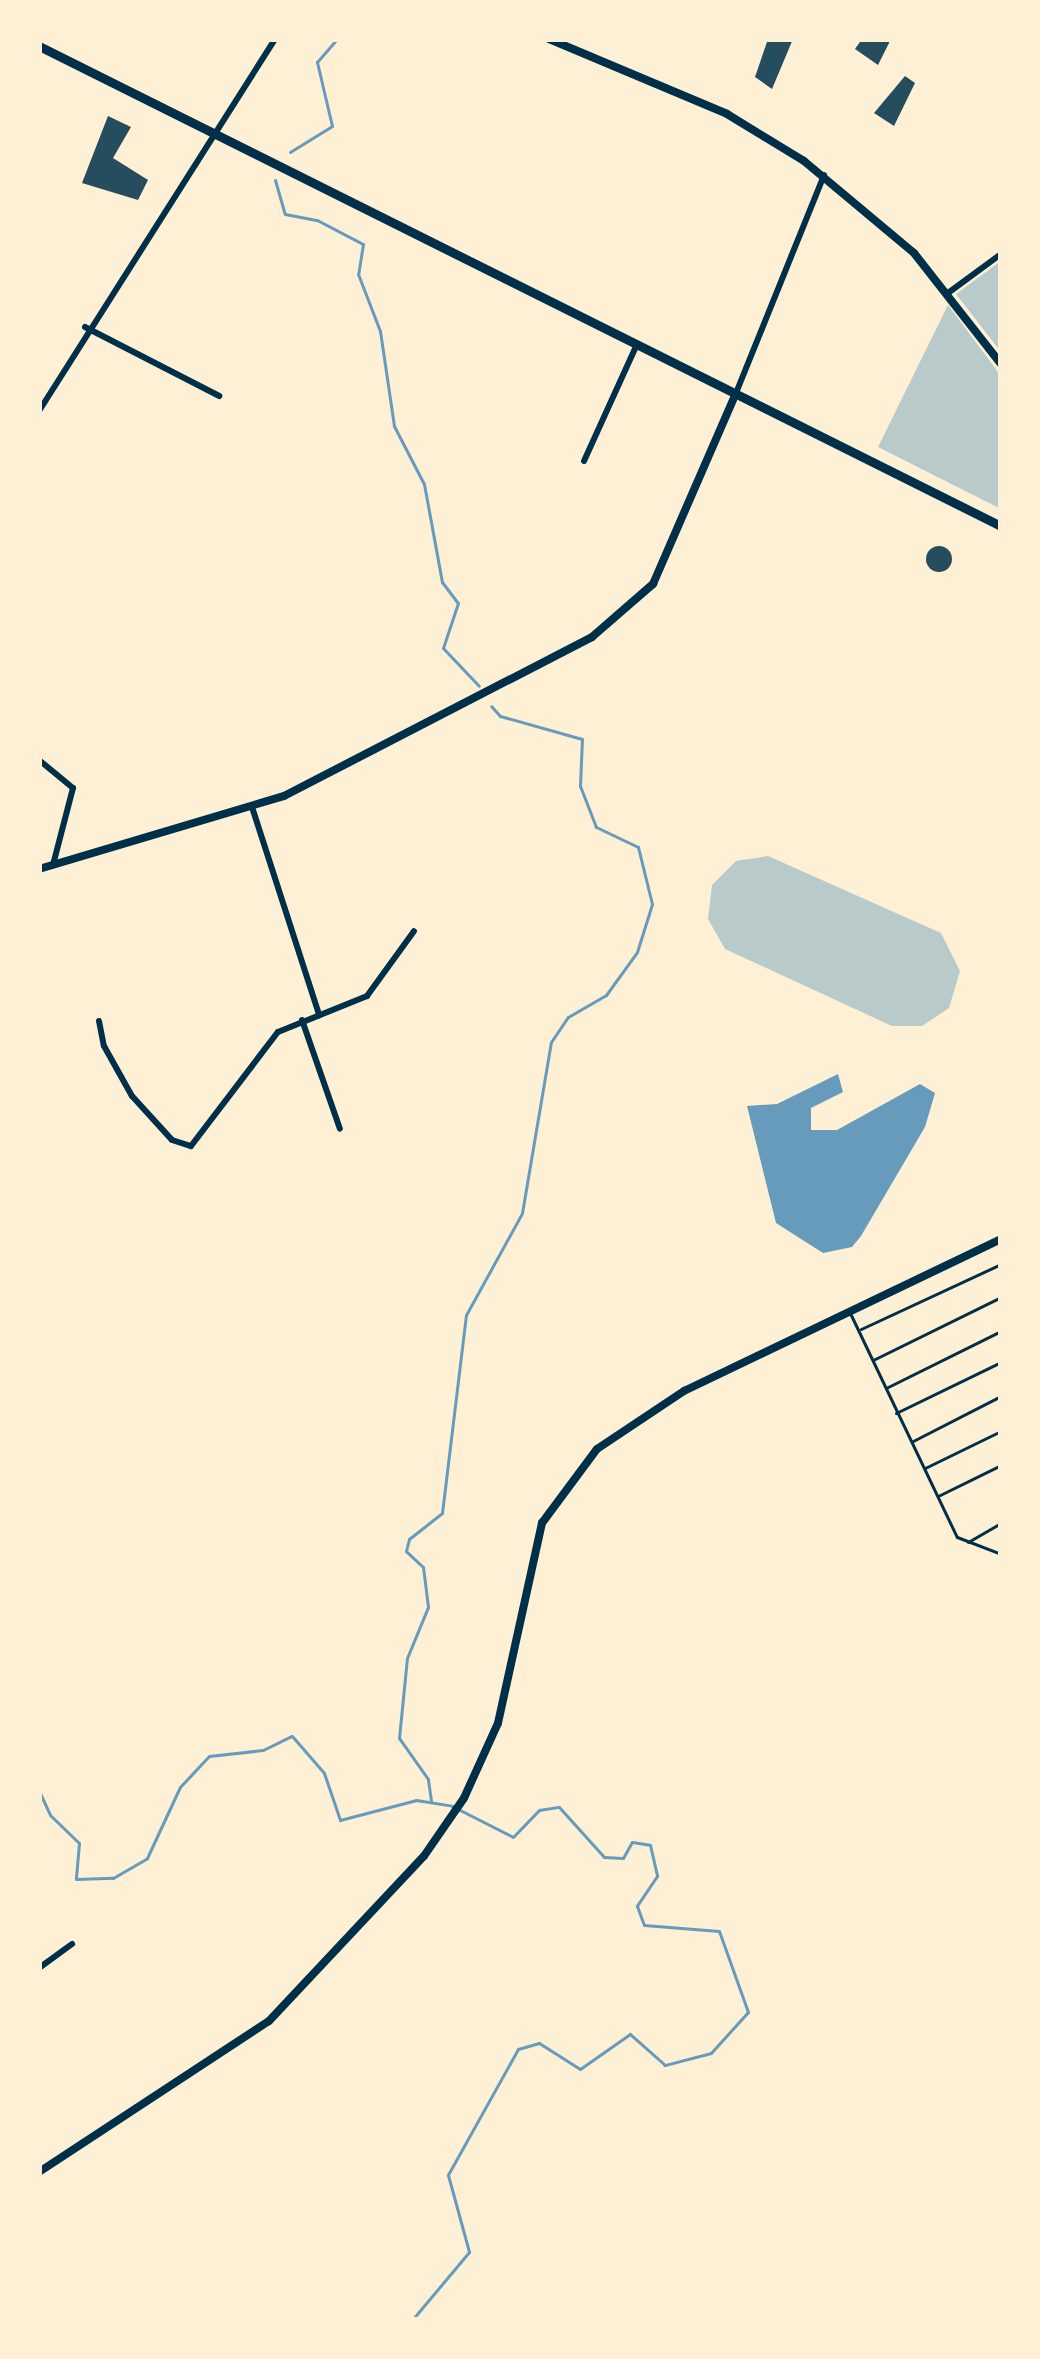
<!DOCTYPE html>
<style>
body{margin:0}
#map{position:relative;width:1040px;height:2359px;overflow:hidden;background:#fdf0d5;font-family:"PT Sans Narrow",sans-serif}
div>[style]{position:absolute}
.green>*{inset:0;background:#b9caca}
.water>*{inset:0;background:#669bbc}
.stream>*{height:3px;margin:-1.5px;padding:0 1.5px;transform-origin:1.5px;border-radius:1.5px;background:#669bbc}
.building>*{inset:0;background:#264d5e}
.round{border-radius:50%}
.service>*{height:3px;margin:-1.5px;padding:0 1.5px;transform-origin:1.5px;border-radius:1.5px;background:#003049}
.minor>*{height:6px;margin:-3px;padding:0 3px;transform-origin:3px;border-radius:3px;background:#003049}
.tertiary>*{height:8px;margin:-4px;padding:0 4px;transform-origin:4px;border-radius:4px;background:#003049}
.secondary>*{height:9px;margin:-4.5px;padding:0 4.5px;transform-origin:4.5px;border-radius:4.5px;background:#003049}
span{translate:-50% -50%;white-space:nowrap;text-align:center;line-height:1.15;-webkit-text-stroke:10px #fdf0d5;paint-order:stroke}
.frame{position:absolute;inset:0;border:42px solid #fdf0d5;pointer-events:none}
</style>
<div id="map">
<div class="green">
<i style="clip-path:polygon(1001px 261px,1001px 352px,956px 294px)"></i>
<i style="clip-path:polygon(948px 305px,1001px 376px,1001px 509px,878px 447px)"></i>
<i style="clip-path:polygon(768px 856px,941px 933px,960px 971px,949px 1008px,922px 1026px,892px 1026px,725px 949px,708px 919px,712px 885px,736px 861px)"></i>
</div>
<div class="water">
<i style="clip-path:polygon(838px 1074px,843px 1092px,811px 1108px,811px 1130px,837px 1130px,920px 1084px,935px 1093px,925px 1127px,861px 1236px,852px 1247px,823px 1253px,776px 1223px,747px 1106px,777px 1104px)"></i>
</div>
<div class="stream">
<i style="left:290px;top:152px;width:49px;rotate:-31.8deg"></i>
<i style="left:332px;top:126px;width:66px;rotate:-103.2deg"></i>
<i style="left:317px;top:62px;width:30px;rotate:-49deg"></i>
<i style="left:275px;top:180px;width:35px;rotate:74deg"></i>
<i style="left:285px;top:214px;width:33px;rotate:11deg"></i>
<i style="left:317px;top:220px;width:52px;rotate:27.6deg"></i>
<i style="left:363px;top:244px;width:30px;rotate:99deg"></i>
<i style="left:358px;top:274px;width:61px;rotate:68.9deg"></i>
<i style="left:380px;top:331px;width:96px;rotate:81.6deg"></i>
<i style="left:394px;top:426px;width:65px;rotate:62.7deg"></i>
<i style="left:424px;top:484px;width:100px;rotate:79.6deg"></i>
<i style="left:442px;top:582px;width:26px;rotate:53deg"></i>
<i style="left:458px;top:603px;width:47px;rotate:108.4deg"></i>
<i style="left:443px;top:648px;width:52px;rotate:46.5deg"></i>
<i style="left:39px;top:1791px;width:26px;rotate:65deg"></i>
<i style="left:50px;top:1815px;width:40px;rotate:44deg"></i>
<i style="left:79px;top:1843px;width:36px;rotate:95deg"></i>
<i style="left:76px;top:1879px;width:37px;rotate:-2deg"></i>
<i style="left:113px;top:1878px;width:39px;rotate:-30deg"></i>
<i style="left:147px;top:1858px;width:78px;rotate:-65.1deg"></i>
<i style="left:180px;top:1787px;width:42px;rotate:-46.9deg"></i>
<i style="left:209px;top:1756px;width:54px;rotate:-6.3deg"></i>
<i style="left:263px;top:1750px;width:32px;rotate:-26deg"></i>
<i style="left:292px;top:1736px;width:49px;rotate:49.1deg"></i>
<i style="left:324px;top:1773px;width:50px;rotate:71.2deg"></i>
<i style="left:340px;top:1820px;width:79px;rotate:-14.7deg"></i>
<i style="left:416px;top:1800px;width:36px;rotate:9deg"></i>
<i style="left:452px;top:1806px;width:68px;rotate:26.9deg"></i>
<i style="left:513px;top:1837px;width:37px;rotate:-46deg"></i>
<i style="left:539px;top:1810px;width:20px;rotate:-9deg"></i>
<i style="left:559px;top:1807px;width:67px;rotate:48deg"></i>
<i style="left:604px;top:1857px;width:19px;rotate:3deg"></i>
<i style="left:623px;top:1858px;width:18px;rotate:-61deg"></i>
<i style="left:632px;top:1842px;width:18px;rotate:9deg"></i>
<i style="left:650px;top:1845px;width:32px;rotate:77deg"></i>
<i style="left:657px;top:1876px;width:36px;rotate:124deg"></i>
<i style="left:637px;top:1906px;width:20px;rotate:70deg"></i>
<i style="left:644px;top:1925px;width:75px;rotate:4.6deg"></i>
<i style="left:719px;top:1931px;width:86px;rotate:70.3deg"></i>
<i style="left:748px;top:2012px;width:55px;rotate:132.1deg"></i>
<i style="left:711px;top:2053px;width:48px;rotate:165.4deg"></i>
<i style="left:665px;top:2065px;width:47px;rotate:-138.5deg"></i>
<i style="left:630px;top:2034px;width:61px;rotate:145deg"></i>
<i style="left:580px;top:2069px;width:49px;rotate:-147.6deg"></i>
<i style="left:539px;top:2043px;width:22px;rotate:164deg"></i>
<i style="left:518px;top:2049px;width:144px;rotate:119.1deg"></i>
<i style="left:448px;top:2175px;width:80px;rotate:74.7deg"></i>
<i style="left:469px;top:2252px;width:89px;rotate:130deg"></i>
<i style="left:431px;top:1801px;width:22px;rotate:-98deg"></i>
<i style="left:428px;top:1779px;width:50px;rotate:-125.3deg"></i>
<i style="left:399px;top:1738px;width:80px;rotate:-84.3deg"></i>
<i style="left:407px;top:1658px;width:55px;rotate:-67.6deg"></i>
<i style="left:428px;top:1607px;width:40px;rotate:-97.1deg"></i>
<i style="left:423px;top:1567px;width:23px;rotate:-137deg"></i>
<i style="left:406px;top:1551px;width:12px;rotate:-76deg"></i>
<i style="left:409px;top:1539px;width:42px;rotate:-38.2deg"></i>
<i style="left:442px;top:1513px;width:199px;rotate:-83.1deg"></i>
<i style="left:466px;top:1315px;width:116px;rotate:-61.2deg"></i>
<i style="left:522px;top:1213px;width:173px;rotate:-80.4deg"></i>
<i style="left:551px;top:1042px;width:30px;rotate:-56deg"></i>
<i style="left:568px;top:1017px;width:44px;rotate:-30.1deg"></i>
<i style="left:606px;top:995px;width:53px;rotate:-54.2deg"></i>
<i style="left:637px;top:952px;width:50px;rotate:-72.6deg"></i>
<i style="left:652px;top:904px;width:59px;rotate:-103.8deg"></i>
<i style="left:638px;top:847px;width:47px;rotate:-154.5deg"></i>
<i style="left:596px;top:827px;width:44px;rotate:-111.3deg"></i>
<i style="left:580px;top:786px;width:47px;rotate:-87.6deg"></i>
<i style="left:582px;top:739px;width:85px;rotate:-164.3deg"></i>
<i style="left:500px;top:716px;width:13px;rotate:-132deg"></i>
</div>
<div class="building">
<i style="clip-path:polygon(768px 39px,793px 39px,772px 89px,755px 77px)"></i>
<i style="clip-path:polygon(862px 39px,891px 39px,878px 65px,855px 49px)"></i>
<i style="clip-path:polygon(905px 76px,915px 83px,894px 126px,874px 113px)"></i>
<i style="clip-path:polygon(108px 116px,131px 127px,113px 158px,148px 180px,138px 200px,82px 183px)"></i>
<i class="round" style="left:926px;top:546px;width:26px;height:26px"></i>
</div>
<div class="service">
<i style="left:850px;top:1313px;width:248px;rotate:64.5deg"></i>
<i style="left:957px;top:1537px;width:47px;rotate:21.1deg"></i>
<i style="left:861px;top:1329px;width:154px;rotate:-24.9deg"></i>
<i style="left:873px;top:1360px;width:143px;rotate:-26.2deg"></i>
<i style="left:886px;top:1388px;width:128px;rotate:-26.4deg"></i>
<i style="left:896px;top:1413px;width:117px;rotate:-25.9deg"></i>
<i style="left:913px;top:1441px;width:99px;rotate:-27.1deg"></i>
<i style="left:925px;top:1468px;width:85px;rotate:-26deg"></i>
<i style="left:938px;top:1496px;width:70px;rotate:-26.2deg"></i>
<i style="left:968px;top:1542px;width:38px;rotate:-30deg"></i>
</div>
<div class="minor">
<i style="left:948px;top:293px;width:66px;rotate:-36.3deg"></i>
<i style="left:85px;top:327px;width:151px;rotate:27.2deg"></i>
<i style="left:736px;top:393px;width:235px;rotate:-68deg"></i>
<i style="left:39px;top:411px;width:441px;rotate:-57.6deg"></i>
<i style="left:584px;top:461px;width:128px;rotate:-65.6deg"></i>
<i style="left:39px;top:760px;width:44px;rotate:39.5deg"></i>
<i style="left:73px;top:788px;width:80px;rotate:104.6deg"></i>
<i style="left:252px;top:807px;width:219px;rotate:72.1deg"></i>
<i style="left:302px;top:1020px;width:115px;rotate:70.8deg"></i>
<i style="left:99px;top:1021px;width:25px;rotate:79deg"></i>
<i style="left:104px;top:1046px;width:57px;rotate:60.8deg"></i>
<i style="left:132px;top:1096px;width:59px;rotate:47.7deg"></i>
<i style="left:172px;top:1140px;width:20px;rotate:18deg"></i>
<i style="left:191px;top:1146px;width:143px;rotate:-52.7deg"></i>
<i style="left:278px;top:1032px;width:96px;rotate:-22deg"></i>
<i style="left:367px;top:996px;width:80px;rotate:-54.1deg"></i>
<i style="left:39px;top:1968px;width:41px;rotate:-36deg"></i>
</div>
<div class="tertiary">
<i style="left:549px;top:39px;width:193px;rotate:22.8deg"></i>
<i style="left:727px;top:114px;width:90px;rotate:31.4deg"></i>
<i style="left:804px;top:161px;width:143px;rotate:39.9deg"></i>
<i style="left:914px;top:253px;width:141px;rotate:51.9deg"></i>
<i style="left:39px;top:869px;width:256px;rotate:-16.6deg"></i>
<i style="left:284px;top:796px;width:347px;rotate:-27.3deg"></i>
<i style="left:592px;top:637px;width:81px;rotate:-41deg"></i>
<i style="left:653px;top:584px;width:208px;rotate:-66.5deg"></i>
<i style="left:39px;top:2172px;width:275px;rotate:-33.3deg"></i>
<i style="left:269px;top:2021px;width:226px;rotate:-46.8deg"></i>
<i style="left:424px;top:1856px;width:70px;rotate:-55.4deg"></i>
<i style="left:464px;top:1798px;width:82px;rotate:-65.6deg"></i>
<i style="left:498px;top:1723px;width:205px;rotate:-77.6deg"></i>
<i style="left:542px;top:1523px;width:92px;rotate:-53.4deg"></i>
<i style="left:597px;top:1449px;width:105px;rotate:-33.7deg"></i>
<i style="left:684px;top:1391px;width:352px;rotate:-25.6deg"></i>
</div>
<div class="secondary">
<i style="left:39px;top:46px;width:1075px;rotate:26.52deg"></i>
</div>
<div class="frame"></div>
</div>
